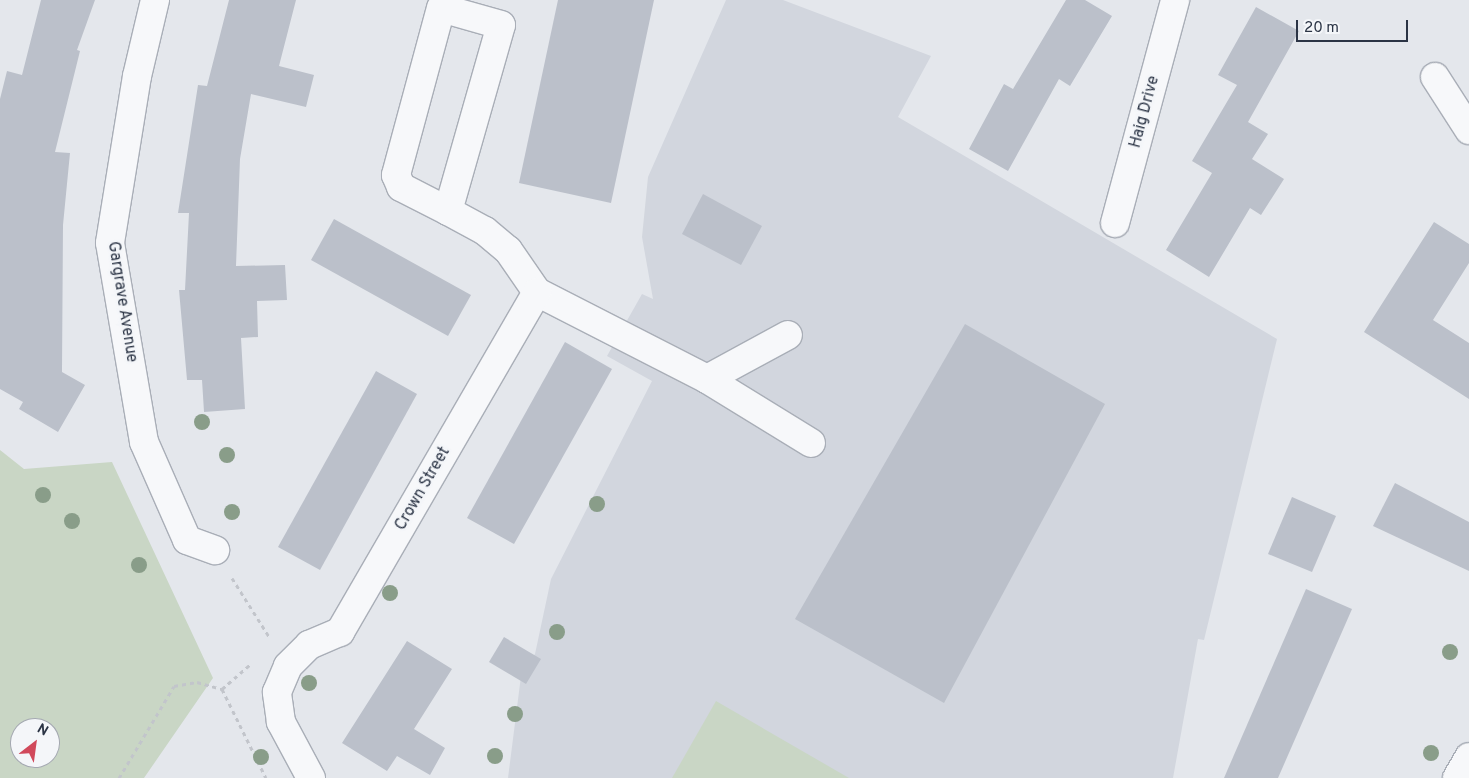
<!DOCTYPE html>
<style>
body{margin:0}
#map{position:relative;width:1469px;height:778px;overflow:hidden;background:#e4e7ec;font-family:Overpass,sans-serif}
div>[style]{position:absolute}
.built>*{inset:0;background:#d2d6de}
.green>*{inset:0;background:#c9d6c5}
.building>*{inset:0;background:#bbc0ca}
.path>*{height:3px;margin-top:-1.5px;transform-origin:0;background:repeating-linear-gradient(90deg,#c2c5cb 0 4px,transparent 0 8px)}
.roads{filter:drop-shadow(1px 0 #a9aeb7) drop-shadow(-1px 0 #a9aeb7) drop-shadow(0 1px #a9aeb7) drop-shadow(0 -1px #a9aeb7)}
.minor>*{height:28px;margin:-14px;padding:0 14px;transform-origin:14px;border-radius:14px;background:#f7f8fa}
.trees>*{width:16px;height:16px;margin:-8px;border-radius:50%;background:#899d89}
span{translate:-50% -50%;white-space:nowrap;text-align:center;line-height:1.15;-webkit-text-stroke:5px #f4f6f9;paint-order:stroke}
.street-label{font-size:16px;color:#2b3445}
.north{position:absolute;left:10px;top:718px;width:50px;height:50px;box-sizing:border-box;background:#f4f6f9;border:1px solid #a4a8b1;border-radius:50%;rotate:30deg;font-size:14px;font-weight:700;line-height:20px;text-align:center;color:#2b3445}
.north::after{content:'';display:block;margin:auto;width:18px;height:22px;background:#d1495b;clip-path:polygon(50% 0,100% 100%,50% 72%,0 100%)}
.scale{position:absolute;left:1296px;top:20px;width:112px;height:22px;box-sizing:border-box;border:2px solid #2b3445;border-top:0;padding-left:6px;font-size:15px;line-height:18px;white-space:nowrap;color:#2b3445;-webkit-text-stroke:4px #f4f6f9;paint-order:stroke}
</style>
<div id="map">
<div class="built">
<i style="clip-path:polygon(726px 0,783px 0,931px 56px,898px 117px,1277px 339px,1204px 640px,1198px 639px,1173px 778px,508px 778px,521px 676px,535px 654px,551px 579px,652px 381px,607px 356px,642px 294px,653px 299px,642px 237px,648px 177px)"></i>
</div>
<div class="green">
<i style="clip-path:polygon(evenodd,0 450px,24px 469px,112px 462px,213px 678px,144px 778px,0 778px,0 450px,20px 728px,50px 728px,50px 758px,20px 758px,20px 728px)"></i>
<i style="clip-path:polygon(716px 701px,849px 778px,672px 778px)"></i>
</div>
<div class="building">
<i style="clip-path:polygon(41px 0,95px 0,77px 50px,80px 51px,55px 152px,70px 153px,63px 225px,62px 372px,85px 385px,58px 432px,19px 409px,23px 402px,0 389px,0 99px,7px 71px,22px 75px)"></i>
<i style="clip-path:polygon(229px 0,296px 0,279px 66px,314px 75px,306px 107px,251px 94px,240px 159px,236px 266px,285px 265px,287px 300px,257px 301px,258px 337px,241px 338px,245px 409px,204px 412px,202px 380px,187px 380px,179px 290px,185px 290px,189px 213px,178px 213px,198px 85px,207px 86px)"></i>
<i style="clip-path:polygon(558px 0,654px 0,611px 203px,519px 183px)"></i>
<i style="clip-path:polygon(1066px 0,1085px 0,1112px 16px,1070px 86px,1059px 79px,1008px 171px,969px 149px,1004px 84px,1013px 89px)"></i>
<i style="clip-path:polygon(1256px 7px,1299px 31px,1248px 122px,1268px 134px,1252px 159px,1284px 179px,1261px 215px,1250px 208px,1209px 277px,1166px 250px,1212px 173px,1192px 161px,1237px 85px,1218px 75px)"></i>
<i style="clip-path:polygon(703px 194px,762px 226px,741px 265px,682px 234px)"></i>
<i style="clip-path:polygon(334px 219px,471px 295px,448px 336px,311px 260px)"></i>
<i style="clip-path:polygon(1434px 222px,1469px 244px,1469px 263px,1433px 320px,1469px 343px,1469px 399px,1364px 332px)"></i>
<i style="clip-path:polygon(965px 324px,1105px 404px,944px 703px,795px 619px)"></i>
<i style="clip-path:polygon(565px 342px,612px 369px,514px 544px,467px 518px)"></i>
<i style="clip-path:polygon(376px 371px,417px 394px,320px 570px,278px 547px)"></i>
<i style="clip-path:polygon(1395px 483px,1469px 522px,1469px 571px,1373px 526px)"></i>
<i style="clip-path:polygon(1292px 497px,1336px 516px,1312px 572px,1268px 554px)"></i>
<i style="clip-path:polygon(1306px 589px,1352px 609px,1278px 778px,1224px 778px)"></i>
<i style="clip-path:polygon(504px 637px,541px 659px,526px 684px,489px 662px)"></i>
<i style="clip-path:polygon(407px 641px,452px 669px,414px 729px,445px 748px,430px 775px,397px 756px,387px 771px,342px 743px)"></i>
</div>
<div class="path">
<i style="left:232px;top:578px;width:71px;rotate:57.7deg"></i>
<i style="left:222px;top:689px;width:37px;rotate:-41deg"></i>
<i style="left:119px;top:778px;width:107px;rotate:-59.1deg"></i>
<i style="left:174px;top:686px;width:23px;rotate:-10deg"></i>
<i style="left:197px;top:682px;width:26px;rotate:16deg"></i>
<i style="left:222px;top:689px;width:99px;rotate:63.7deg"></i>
</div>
<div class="roads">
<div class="minor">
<i style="left:155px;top:0;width:78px;rotate:103.3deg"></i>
<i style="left:137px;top:76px;width:169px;rotate:99.2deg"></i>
<i style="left:110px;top:243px;width:202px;rotate:80.3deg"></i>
<i style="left:144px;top:442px;width:107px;rotate:66.3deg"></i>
<i style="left:187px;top:540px;width:30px;rotate:20deg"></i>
<i style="left:1435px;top:77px;width:63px;rotate:57.3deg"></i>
<i style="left:448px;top:211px;width:193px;rotate:-74.1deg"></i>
<i style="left:501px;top:25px;width:62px;rotate:-164.2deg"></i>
<i style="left:441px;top:8px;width:173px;rotate:105.1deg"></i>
<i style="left:396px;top:175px;width:13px;rotate:67deg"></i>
<i style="left:401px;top:187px;width:53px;rotate:27.1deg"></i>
<i style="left:448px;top:211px;width:42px;rotate:28.4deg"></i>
<i style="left:485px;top:231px;width:30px;rotate:40deg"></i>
<i style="left:508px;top:250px;width:51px;rotate:55.4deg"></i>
<i style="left:537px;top:292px;width:191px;rotate:27.1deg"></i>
<i style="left:707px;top:379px;width:92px;rotate:-28.5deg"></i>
<i style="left:1115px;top:223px;width:231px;rotate:-74.9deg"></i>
<i style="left:707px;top:379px;width:122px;rotate:31.6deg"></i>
<i style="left:311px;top:778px;width:64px;rotate:-118.2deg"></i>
<i style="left:281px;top:722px;width:30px;rotate:-98deg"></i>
<i style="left:277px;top:692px;width:28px;rotate:-67deg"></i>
<i style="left:288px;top:666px;width:30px;rotate:-45deg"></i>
<i style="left:309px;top:645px;width:34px;rotate:-23deg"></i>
<i style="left:340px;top:632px;width:393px;rotate:-59.9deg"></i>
<i style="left:1457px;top:778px;width:24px;rotate:-60deg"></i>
</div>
</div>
<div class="trees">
<i style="left:202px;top:422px"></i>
<i style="left:227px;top:455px"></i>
<i style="left:43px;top:495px"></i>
<i style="left:597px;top:504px"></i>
<i style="left:232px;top:512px"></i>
<i style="left:72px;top:521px"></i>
<i style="left:139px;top:565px"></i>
<i style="left:390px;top:593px"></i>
<i style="left:557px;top:632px"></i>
<i style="left:1450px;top:652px"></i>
<i style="left:309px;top:683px"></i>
<i style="left:515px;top:714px"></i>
<i style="left:1431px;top:753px"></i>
<i style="left:495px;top:756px"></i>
<i style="left:261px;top:757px"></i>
</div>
<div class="street-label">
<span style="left:1145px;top:112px;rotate:-75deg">Haig Drive</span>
<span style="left:122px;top:302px;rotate:81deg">Gargrave Avenue</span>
<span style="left:423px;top:489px;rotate:-60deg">Crown Street</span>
</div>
<div class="north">N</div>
<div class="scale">20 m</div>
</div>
